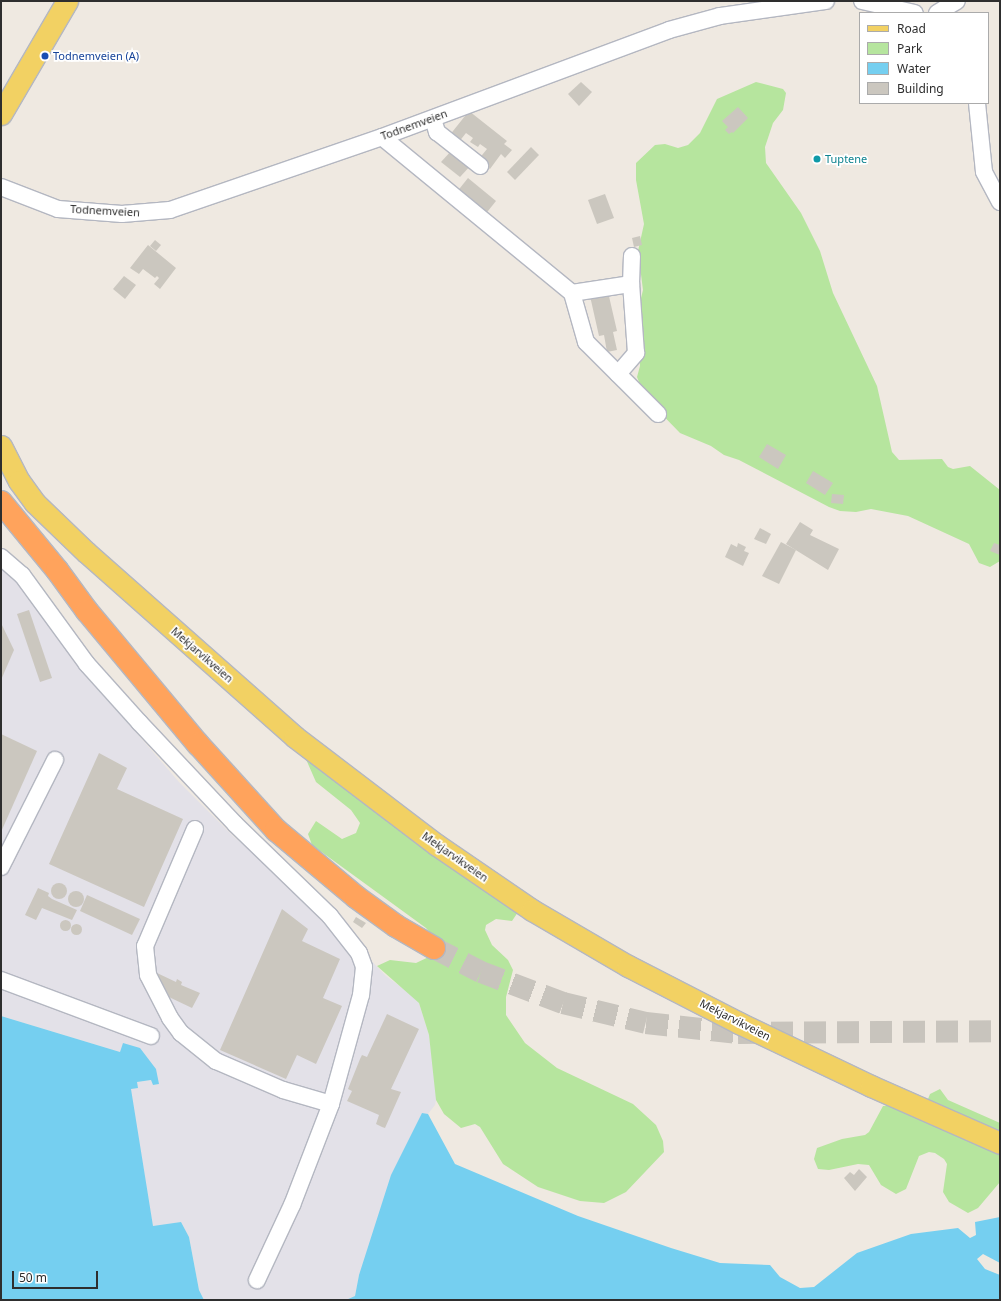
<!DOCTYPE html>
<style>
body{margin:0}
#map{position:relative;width:1001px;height:1301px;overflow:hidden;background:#efe9e1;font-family:"Noto Sans",sans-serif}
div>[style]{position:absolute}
.industrial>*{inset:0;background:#e3e1e8}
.green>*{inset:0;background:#b6e59e}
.water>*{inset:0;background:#75cff0}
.building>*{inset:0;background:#cbc7bf}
.round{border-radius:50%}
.highway-tunnel>*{height:22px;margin-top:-11px;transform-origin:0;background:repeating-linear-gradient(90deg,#c8c4bd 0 22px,transparent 0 33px)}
.roads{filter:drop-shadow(1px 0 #b4b7c1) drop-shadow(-1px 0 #b4b7c1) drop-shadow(0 1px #b4b7c1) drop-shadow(0 -1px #b4b7c1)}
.minor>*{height:16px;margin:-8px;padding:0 8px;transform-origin:8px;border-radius:8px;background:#fff}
.major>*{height:21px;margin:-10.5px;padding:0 10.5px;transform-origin:10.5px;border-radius:10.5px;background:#f2d163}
.highway>*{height:22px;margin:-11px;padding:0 11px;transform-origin:11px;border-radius:11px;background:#ffa35c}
.dots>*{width:11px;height:11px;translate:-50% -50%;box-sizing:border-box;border:2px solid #fff;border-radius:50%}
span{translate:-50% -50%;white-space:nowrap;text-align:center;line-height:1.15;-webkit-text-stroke:3.5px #fff;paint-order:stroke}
.transit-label{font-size:11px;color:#164399}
.left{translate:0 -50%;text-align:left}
.street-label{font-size:11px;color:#2e2e2e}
.culture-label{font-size:11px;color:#0d838f}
.frame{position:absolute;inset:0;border:2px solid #2e2e2e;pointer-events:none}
.legend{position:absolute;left:859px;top:12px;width:130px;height:92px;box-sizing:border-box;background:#fff;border:1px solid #ababab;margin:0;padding:5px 7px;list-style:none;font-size:12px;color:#2e2e2e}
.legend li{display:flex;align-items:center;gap:8px;height:20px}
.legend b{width:20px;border:1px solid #ababab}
.scale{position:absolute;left:12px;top:1271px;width:86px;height:18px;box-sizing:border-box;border:2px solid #2e2e2e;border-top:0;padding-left:5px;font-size:12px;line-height:14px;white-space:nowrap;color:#2e2e2e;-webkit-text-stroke:3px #fff;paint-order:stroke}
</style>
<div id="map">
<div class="industrial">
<i style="clip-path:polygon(1px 567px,12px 575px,113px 706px,179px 782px,235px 838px,265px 860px,331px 928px,355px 944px,386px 976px,416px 998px,419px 1003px,429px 1035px,437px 1095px,435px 1105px,428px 1114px,359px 1275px,355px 1296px,346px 1300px,204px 1300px,199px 1290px,189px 1237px,181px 1222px,153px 1227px,130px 1088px,137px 1082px,151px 1080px,153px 1085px,159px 1084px,120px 1052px,1px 1016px)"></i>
</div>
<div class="green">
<i style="clip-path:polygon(756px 82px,783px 89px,786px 93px,783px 110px,773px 123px,765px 147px,766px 163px,801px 213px,820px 251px,833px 293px,877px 386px,892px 452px,899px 460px,942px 459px,948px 467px,953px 469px,970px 466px,1000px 490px,1000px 561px,990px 567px,979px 563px,969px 544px,908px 516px,871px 509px,856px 512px,840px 511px,829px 507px,739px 460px,724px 455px,711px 446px,680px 433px,645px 397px,637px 377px,640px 366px,639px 306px,643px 290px,638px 251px,644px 224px,636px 180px,636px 163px,655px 145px,665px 144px,678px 148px,688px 145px,700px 133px,717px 99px)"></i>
<i style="clip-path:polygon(305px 757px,335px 762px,512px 885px,523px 890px,522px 906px,512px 921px,496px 919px,486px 925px,485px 930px,492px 945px,508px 960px,513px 970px,506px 997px,506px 1015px,525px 1043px,557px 1068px,633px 1104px,656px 1125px,663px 1141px,664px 1152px,626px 1192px,604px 1203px,580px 1201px,538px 1187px,503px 1164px,480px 1127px,475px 1124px,461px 1128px,444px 1114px,436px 1100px,429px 1035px,419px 1003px,377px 966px,390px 960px,416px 963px,435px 954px,433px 936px,426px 928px,312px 845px,308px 834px,316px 821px,342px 839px,356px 833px,360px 823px,351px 810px,316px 782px)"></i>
<i style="clip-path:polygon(940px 1089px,948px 1100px,1000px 1123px,1000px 1182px,978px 1208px,968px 1213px,949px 1202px,943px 1192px,947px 1164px,944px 1159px,935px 1153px,929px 1152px,919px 1156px,906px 1189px,896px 1194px,881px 1185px,869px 1165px,858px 1164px,829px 1170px,818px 1169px,814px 1159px,817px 1148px,842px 1139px,865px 1135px,869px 1132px,883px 1106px,926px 1104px,930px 1094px)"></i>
</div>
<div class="water">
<i style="clip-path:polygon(1px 1016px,120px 1052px,123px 1043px,140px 1048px,156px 1069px,159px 1084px,153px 1085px,151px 1080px,137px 1082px,138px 1088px,131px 1089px,153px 1226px,181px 1222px,189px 1237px,199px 1290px,204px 1300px,1px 1300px)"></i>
<i style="clip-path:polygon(422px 1113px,428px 1114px,455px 1164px,578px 1216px,671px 1248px,720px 1263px,770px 1265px,780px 1277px,800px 1288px,814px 1287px,857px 1253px,911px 1234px,958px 1228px,970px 1238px,976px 1235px,975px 1222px,1000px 1217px,1000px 1263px,983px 1254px,977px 1259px,985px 1269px,1000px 1275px,1000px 1300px,346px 1300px,355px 1296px,359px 1275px,391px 1175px)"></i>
</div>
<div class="building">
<i style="clip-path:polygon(581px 82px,592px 92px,579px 106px,568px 94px)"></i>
<i style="clip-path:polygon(738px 107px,748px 118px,733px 133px,732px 132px,729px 134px,725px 130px,728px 127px,722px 121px)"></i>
<i style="clip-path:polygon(469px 111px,507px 141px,504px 144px,512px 150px,505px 158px,501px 154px,490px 169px,478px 160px,487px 149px,480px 144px,478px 147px,470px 142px,473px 138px,466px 133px,458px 143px,449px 136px)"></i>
<i style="clip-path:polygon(531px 147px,539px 155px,515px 180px,507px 172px)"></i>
<i style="clip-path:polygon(452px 150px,472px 164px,460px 177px,441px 162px)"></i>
<i style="clip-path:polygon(468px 178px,496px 201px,484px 216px,456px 193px)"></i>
<i style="clip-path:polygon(605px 194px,614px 218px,597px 224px,588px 200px)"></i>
<i style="clip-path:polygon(640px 236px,642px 245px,634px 247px,632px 238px)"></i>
<i style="clip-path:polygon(155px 240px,161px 245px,156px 251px,150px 246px)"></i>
<i style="clip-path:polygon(148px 245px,176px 268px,160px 289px,154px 284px,159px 278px,157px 276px,155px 278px,143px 269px,139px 274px,130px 268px)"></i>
<i style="clip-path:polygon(124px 276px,136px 285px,125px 299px,113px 289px)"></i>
<i style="clip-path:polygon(608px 292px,617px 331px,613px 332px,617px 350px,607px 352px,604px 335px,599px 336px,590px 296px)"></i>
<i style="clip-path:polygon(767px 444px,786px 455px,778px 469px,759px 457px)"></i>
<i style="clip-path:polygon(813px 471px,833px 483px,825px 495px,806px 483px)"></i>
<i style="clip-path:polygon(832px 494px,844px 495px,843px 504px,831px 503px)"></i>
<i style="clip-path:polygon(800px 522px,813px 530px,810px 535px,839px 549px,828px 570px,786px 544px)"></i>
<i style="clip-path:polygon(760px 528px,771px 534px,766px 544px,754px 539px)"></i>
<i style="clip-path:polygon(781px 542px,796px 550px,779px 584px,762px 576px)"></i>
<i style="clip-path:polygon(738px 543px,746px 547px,744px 551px,749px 553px,743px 566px,725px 557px,731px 544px,737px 547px)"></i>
<i style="clip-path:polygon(994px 543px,1000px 545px,1000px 555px,990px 551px)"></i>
<i style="clip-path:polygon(29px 610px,52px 678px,40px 682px,17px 614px)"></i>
<i style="clip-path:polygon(1px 623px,14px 650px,1px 680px)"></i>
<i style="clip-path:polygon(1px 734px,37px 751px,1px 832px)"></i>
<i style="clip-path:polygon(99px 753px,127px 768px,117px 789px,183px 819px,144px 907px,49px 864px)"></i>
<i class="round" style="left:51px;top:883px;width:16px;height:16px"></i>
<i style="clip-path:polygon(38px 888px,49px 893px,48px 896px,52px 899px,77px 910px,72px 920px,42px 908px,36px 920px,25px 915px)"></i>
<i class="round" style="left:68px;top:891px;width:16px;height:16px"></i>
<i style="clip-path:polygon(87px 895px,140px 919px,132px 935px,80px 911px)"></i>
<i style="clip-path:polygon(282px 909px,308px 929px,302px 941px,340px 959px,323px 998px,342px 1006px,316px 1064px,297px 1055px,286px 1079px,220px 1050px)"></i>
<i style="clip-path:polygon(356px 917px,366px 923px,362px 928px,353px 922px)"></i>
<i class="round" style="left:59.5px;top:919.5px;width:11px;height:11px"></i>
<i class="round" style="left:70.5px;top:923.5px;width:11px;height:11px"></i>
<i style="clip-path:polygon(157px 973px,176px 982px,177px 979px,182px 982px,181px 985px,200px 993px,192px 1008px,150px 988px)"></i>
<i style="clip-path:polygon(387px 1014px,419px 1029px,391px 1089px,401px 1092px,385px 1128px,382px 1127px,376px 1124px,379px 1115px,347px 1101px,352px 1091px,348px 1089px,360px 1059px,362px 1055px,367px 1057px)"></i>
<i style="clip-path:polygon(859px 1169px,867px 1177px,855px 1191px,844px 1178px,850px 1172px,854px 1175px)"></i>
</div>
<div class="highway-tunnel">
<i style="left:434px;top:948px;width:53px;rotate:27.1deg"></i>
<i style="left:481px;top:972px;width:88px;rotate:20.7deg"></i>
<i style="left:563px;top:1003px;width:85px;rotate:13.5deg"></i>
<i style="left:646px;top:1023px;width:93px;rotate:6.2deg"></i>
<i style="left:738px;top:1033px;width:262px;rotate:-0.4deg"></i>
</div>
<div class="roads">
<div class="minor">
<i style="left:862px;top:1px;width:54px;rotate:12.8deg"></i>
<i style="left:937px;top:13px;width:23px;rotate:-31deg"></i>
<i style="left:977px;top:103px;width:69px;rotate:84.2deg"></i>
<i style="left:984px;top:172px;width:34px;rotate:62deg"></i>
<i style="left:433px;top:119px;width:14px;rotate:73deg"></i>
<i style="left:437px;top:132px;width:55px;rotate:38.3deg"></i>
<i style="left:382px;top:137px;width:246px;rotate:39.4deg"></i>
<i style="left:572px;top:293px;width:51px;rotate:74.1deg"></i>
<i style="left:586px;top:342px;width:102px;rotate:45deg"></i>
<i style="left:1px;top:187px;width:61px;rotate:21.1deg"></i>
<i style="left:58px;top:209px;width:64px;rotate:4.5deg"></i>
<i style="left:122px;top:214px;width:48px;rotate:-4.8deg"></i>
<i style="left:170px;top:210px;width:224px;rotate:-19deg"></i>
<i style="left:382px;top:137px;width:306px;rotate:-20.4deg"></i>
<i style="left:669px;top:30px;width:53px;rotate:-15.4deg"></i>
<i style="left:720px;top:16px;width:107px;rotate:-8.1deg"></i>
<i style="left:572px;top:293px;width:60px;rotate:-8.7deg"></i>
<i style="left:618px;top:374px;width:28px;rotate:-49deg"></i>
<i style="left:636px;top:353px;width:69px;rotate:-94.1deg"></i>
<i style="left:631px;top:284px;width:28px;rotate:-88deg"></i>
<i style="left:1px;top:557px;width:28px;rotate:41deg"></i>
<i style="left:22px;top:575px;width:110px;rotate:53.9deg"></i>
<i style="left:87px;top:664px;width:78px;rotate:48.1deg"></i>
<i style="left:139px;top:722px;width:140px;rotate:46.7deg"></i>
<i style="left:235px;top:824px;width:132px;rotate:44.1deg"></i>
<i style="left:330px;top:916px;width:47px;rotate:51.9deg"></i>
<i style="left:359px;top:953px;width:15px;rotate:70deg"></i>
<i style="left:364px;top:967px;width:28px;rotate:96deg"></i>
<i style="left:361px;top:995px;width:113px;rotate:105.4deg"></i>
<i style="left:331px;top:1104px;width:108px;rotate:111.1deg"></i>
<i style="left:292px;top:1205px;width:83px;rotate:115deg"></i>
<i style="left:195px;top:829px;width:127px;rotate:113.1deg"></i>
<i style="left:145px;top:946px;width:29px;rotate:84deg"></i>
<i style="left:148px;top:975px;width:48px;rotate:62.9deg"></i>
<i style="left:170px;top:1018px;width:19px;rotate:54deg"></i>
<i style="left:181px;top:1033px;width:45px;rotate:38.7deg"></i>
<i style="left:216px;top:1061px;width:73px;rotate:23.4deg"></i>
<i style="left:283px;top:1090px;width:50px;rotate:16.3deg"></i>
<i style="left:1px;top:867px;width:120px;rotate:-63.2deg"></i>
<i style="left:1px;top:980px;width:160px;rotate:20.5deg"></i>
</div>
<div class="major">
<i style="left:1px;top:114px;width:131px;rotate:-59.7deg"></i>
<i style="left:1px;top:446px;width:39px;rotate:63deg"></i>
<i style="left:19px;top:481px;width:27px;rotate:54deg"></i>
<i style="left:35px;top:503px;width:71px;rotate:43.9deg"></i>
<i style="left:86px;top:552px;width:279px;rotate:41.5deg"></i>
<i style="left:295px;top:737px;width:178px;rotate:37.3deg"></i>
<i style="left:437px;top:845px;width:115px;rotate:34.4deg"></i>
<i style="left:532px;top:910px;width:111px;rotate:30.3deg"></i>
<i style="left:628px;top:966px;width:125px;rotate:27.2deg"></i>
<i style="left:739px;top:1023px;width:146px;rotate:25.5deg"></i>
<i style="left:871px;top:1086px;width:141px;rotate:23.8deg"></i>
</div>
<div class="highway">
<i style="left:1px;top:502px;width:88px;rotate:50.5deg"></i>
<i style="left:57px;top:570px;width:51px;rotate:53.8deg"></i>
<i style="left:87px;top:611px;width:173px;rotate:50.2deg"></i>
<i style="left:198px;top:744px;width:116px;rotate:47.8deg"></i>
<i style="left:276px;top:830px;width:104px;rotate:39.9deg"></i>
<i style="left:356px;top:897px;width:49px;rotate:35.9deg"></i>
<i style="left:396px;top:926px;width:44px;rotate:30.1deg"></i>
</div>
</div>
<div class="dots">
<i style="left:45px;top:56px;background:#1a4fb4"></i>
<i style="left:817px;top:159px;background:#0f9aa8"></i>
</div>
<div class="transit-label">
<span class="left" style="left:53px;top:56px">Todnemveien (A)</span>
</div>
<div class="street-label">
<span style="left:414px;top:125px;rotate:-20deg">Todnemveien</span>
<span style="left:105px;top:211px;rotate:3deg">Todnemveien</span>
<span style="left:202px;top:655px;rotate:41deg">Mekjarvikveien</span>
<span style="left:455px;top:857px;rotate:35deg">Mekjarvikveien</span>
<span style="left:735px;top:1020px;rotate:27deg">Mekjarvikveien</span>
</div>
<div class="culture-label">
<span class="left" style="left:825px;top:159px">Tuptene</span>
</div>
<div class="frame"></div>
<ul class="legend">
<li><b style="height:5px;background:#f2d163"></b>Road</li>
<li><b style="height:11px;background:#b6e59e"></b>Park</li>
<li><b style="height:11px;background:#75cff0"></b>Water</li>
<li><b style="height:11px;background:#cbc7bf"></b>Building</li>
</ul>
<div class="scale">50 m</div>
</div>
